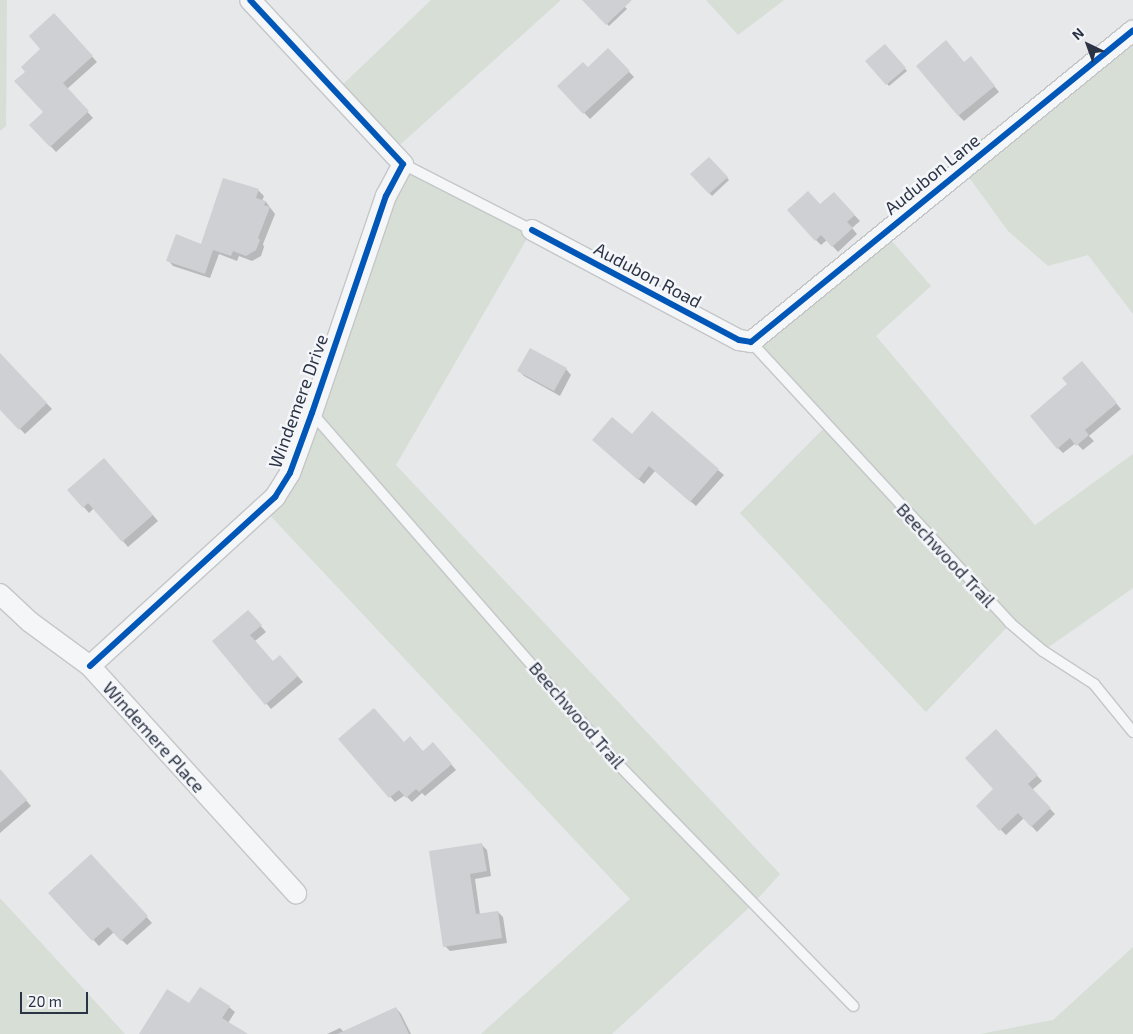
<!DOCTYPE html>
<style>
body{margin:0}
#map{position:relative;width:1133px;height:1034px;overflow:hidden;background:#e6e8ea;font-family:"Exo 2",sans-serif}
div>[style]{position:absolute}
.green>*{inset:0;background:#d6ded6}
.shadow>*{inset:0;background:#0003}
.building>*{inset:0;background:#ced0d3}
.roads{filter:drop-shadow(1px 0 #c4c6c8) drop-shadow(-1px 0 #c4c6c8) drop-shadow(0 1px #c4c6c8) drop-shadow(0 -1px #c4c6c8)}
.lane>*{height:10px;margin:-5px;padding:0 5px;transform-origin:5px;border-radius:5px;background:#f5f6f7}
.street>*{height:20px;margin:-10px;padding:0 10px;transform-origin:10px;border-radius:10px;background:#f5f6f7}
.cycleway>*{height:6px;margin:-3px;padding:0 3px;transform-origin:3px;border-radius:3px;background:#0057b8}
span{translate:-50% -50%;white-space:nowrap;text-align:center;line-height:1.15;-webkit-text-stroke:5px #f4f6f9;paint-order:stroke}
.street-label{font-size:18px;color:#2b3445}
.north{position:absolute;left:1063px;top:20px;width:50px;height:50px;-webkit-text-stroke:4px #f4f6f9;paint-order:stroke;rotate:318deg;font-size:14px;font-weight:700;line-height:20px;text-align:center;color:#2b3445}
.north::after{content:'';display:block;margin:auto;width:18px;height:22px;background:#2b3445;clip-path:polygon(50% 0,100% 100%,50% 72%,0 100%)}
.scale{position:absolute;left:20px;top:992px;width:68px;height:22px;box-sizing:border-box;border:2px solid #2b3445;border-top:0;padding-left:6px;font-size:15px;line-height:18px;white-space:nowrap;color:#2b3445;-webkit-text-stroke:4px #f4f6f9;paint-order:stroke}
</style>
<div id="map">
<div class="green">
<i style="clip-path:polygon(0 0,7px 0,6px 126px,0 131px)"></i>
<i style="clip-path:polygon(431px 0,561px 0,392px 152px,335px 92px)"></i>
<i style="clip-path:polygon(706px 0,784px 0,738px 35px)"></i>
<i style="clip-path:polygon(1133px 30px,1133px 314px,1088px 255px,1048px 266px,1008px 231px,963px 169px)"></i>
<i style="clip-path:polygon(403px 164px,532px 230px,396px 465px,780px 874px,753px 904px,612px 1034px,481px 1034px,630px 899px,264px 509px,275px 497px)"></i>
<i style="clip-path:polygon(885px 233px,931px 286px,876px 336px,1035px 525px,1133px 454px,1133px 588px,1043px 651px,1010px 624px,926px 712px,740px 513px,826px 426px,751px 342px)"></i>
<i style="clip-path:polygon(0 898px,125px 1034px,0 1034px)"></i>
<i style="clip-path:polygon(1133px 947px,1133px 1034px,980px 1034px,1053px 1020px)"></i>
</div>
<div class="shadow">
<i style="clip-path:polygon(584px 0,618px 0,627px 9px,609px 26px)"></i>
<i style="clip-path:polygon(59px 20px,97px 62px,67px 89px,93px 118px,56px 152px,31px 125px,45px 112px,27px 72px)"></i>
<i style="clip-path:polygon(885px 45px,907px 71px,889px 86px,867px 61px)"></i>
<i style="clip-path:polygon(608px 50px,634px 77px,590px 119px,559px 86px,588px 69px)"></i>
<i style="clip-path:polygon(965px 63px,976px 64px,999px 92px,964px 121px,959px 116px)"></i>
<i style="clip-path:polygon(709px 158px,729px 180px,712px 196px,692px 174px)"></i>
<i style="clip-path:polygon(224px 179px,259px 191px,264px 196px,262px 201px,266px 202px,275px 214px,263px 244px,264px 247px,261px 256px,252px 261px,239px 256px,237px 261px,219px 254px,210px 278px,173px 266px,168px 260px,201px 245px)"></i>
<i style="clip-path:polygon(839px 199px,860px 221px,852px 228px,857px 234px,838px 252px,827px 240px,821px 245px,816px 240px,820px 205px)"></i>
<i style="clip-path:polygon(0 354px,52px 409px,25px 434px,0 408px)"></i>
<i style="clip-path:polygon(1087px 368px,1121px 409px,1089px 436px,1094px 441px,1083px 450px,1076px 443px,1063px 453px,1058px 448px)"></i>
<i style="clip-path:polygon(566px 369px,571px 375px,560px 396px,524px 376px,519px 371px)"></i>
<i style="clip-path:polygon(632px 436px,718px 470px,724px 475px,696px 506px,655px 471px,644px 484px,599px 445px)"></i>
<i style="clip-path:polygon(109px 465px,158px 521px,128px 547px,94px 508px,89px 513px,69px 490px)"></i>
<i style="clip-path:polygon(253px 617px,266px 632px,255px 641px,273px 662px,285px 662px,303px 682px,271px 709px,214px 641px)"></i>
<i style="clip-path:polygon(996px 731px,1042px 781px,1032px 790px,1055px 814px,1037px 832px,1024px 818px,1006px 835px,977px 806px,995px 789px)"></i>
<i style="clip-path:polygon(340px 739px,404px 743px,423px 752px,438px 749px,456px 770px,425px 796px,422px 793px,412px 802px,405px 795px,395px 802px)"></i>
<i style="clip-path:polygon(0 770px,31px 806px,0 833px)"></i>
<i style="clip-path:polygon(482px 845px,487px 850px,491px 876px,475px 879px,480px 915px,498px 912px,503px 917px,507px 943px,450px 951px,445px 946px,431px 852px)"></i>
<i style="clip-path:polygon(96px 861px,152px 923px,127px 945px,114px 932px,99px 946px,50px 893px)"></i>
<i style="clip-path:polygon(190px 1005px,229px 1007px,235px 1012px,228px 1023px,244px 1034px,148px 1034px)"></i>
<i style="clip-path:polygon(396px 1008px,401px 1014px,411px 1034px,327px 1034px,340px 1028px,344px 1032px)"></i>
</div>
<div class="building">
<i style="clip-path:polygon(582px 0,632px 0,606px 25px)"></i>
<i style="clip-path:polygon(54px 13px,93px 56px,63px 83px,89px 111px,50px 147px,29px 125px,43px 112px,14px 81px,25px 72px,21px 67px,40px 49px,29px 36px)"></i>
<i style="clip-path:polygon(946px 40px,964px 62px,971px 56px,995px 86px,958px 116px,916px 66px)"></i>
<i style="clip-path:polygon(885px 44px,906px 68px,886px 85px,865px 61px)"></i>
<i style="clip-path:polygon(608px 48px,630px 71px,583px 114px,557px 86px,583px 62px,588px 67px)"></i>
<i style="clip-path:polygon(709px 157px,728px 177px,709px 194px,690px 174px)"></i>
<i style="clip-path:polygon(223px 178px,259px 189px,256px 198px,266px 201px,264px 205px,270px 207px,258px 238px,260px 240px,256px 250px,246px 256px,233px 251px,231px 256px,213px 250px,205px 274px,166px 261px,176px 234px,201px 244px)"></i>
<i style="clip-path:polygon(808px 191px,820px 204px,834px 192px,855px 215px,847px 222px,853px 228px,832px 247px,821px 235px,815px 241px,787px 210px)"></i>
<i style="clip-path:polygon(530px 348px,567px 368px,554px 391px,517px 371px)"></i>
<i style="clip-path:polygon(0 353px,47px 403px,19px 430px,0 410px)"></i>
<i style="clip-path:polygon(1082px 361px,1117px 403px,1085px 430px,1089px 435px,1076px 446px,1070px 438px,1057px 449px,1030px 416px,1067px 384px,1062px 378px)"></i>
<i style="clip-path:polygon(652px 411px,719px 469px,690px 502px,649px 466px,638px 480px,592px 440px,612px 417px,632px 434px)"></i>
<i style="clip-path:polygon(104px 458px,153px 515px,122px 542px,88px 503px,83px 508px,67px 490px)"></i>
<i style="clip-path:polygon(248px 610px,262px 625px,250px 635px,273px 661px,280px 655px,298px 676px,265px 705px,212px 641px)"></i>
<i style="clip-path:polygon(374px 708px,404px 742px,410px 736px,423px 751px,433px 742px,452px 764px,419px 792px,416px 789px,406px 798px,399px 790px,389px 798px,338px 739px)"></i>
<i style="clip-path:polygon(996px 729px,1038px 775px,1028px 784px,1051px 808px,1031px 827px,1018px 813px,999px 831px,976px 806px,993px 789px,965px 758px)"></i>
<i style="clip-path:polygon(0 769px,27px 800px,0 823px)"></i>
<i style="clip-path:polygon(482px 843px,487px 871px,470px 874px,476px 914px,498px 911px,502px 938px,443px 947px,429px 851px)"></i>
<i style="clip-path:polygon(91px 854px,148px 916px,121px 941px,108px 927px,92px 941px,48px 893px)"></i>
<i style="clip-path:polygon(200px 987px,230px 1006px,222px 1018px,248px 1034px,139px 1034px,167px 989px,189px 1003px)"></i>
<i style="clip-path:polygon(396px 1007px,409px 1034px,337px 1034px)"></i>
</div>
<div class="roads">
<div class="lane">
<i style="left:403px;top:164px;width:145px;rotate:27.1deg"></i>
<i style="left:751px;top:342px;width:382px;rotate:47.3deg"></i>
<i style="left:1010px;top:623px;width:43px;rotate:40.3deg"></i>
<i style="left:1043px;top:651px;width:61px;rotate:32.9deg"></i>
<i style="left:1094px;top:684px;width:62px;rotate:50.9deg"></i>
<i style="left:312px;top:413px;width:464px;rotate:48.9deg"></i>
<i style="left:617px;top:763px;width:339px;rotate:45.8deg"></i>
</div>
<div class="street">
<i style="left:532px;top:230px;width:234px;rotate:28deg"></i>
<i style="left:739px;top:340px;width:12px;rotate:9deg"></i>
<i style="left:751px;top:342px;width:493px;rotate:-39.2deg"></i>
<i style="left:0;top:594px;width:41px;rotate:43deg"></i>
<i style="left:30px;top:622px;width:74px;rotate:36.3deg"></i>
<i style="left:90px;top:666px;width:307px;rotate:47.8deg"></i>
<i style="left:90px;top:666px;width:251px;rotate:-42.4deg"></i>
<i style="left:275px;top:497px;width:28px;rotate:-58deg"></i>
<i style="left:290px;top:473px;width:64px;rotate:-69.9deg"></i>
<i style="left:312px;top:413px;width:229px;rotate:-71.2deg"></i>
<i style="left:386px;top:196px;width:36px;rotate:-62deg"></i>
<i style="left:403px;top:164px;width:224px;rotate:-133deg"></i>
</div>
</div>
<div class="cycleway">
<i style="left:532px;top:230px;width:234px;rotate:28deg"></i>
<i style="left:739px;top:340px;width:12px;rotate:9deg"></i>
<i style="left:751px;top:342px;width:493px;rotate:-39.2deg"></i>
<i style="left:90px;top:666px;width:251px;rotate:-42.4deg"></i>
<i style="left:275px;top:497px;width:28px;rotate:-58deg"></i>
<i style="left:290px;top:473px;width:64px;rotate:-69.9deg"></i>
<i style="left:312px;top:413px;width:229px;rotate:-71.2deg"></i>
<i style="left:386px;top:196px;width:36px;rotate:-62deg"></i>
<i style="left:403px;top:164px;width:224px;rotate:-133deg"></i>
</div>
<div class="street-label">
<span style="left:932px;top:174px;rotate:-39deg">Audubon Lane</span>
<span style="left:648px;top:275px;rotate:28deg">Audubon Road</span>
<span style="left:298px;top:401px;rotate:-70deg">Windemere Drive</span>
<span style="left:946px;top:555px;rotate:47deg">Beechwood Trail</span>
<span style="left:577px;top:715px;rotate:49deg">Beechwood Trail</span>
<span style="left:154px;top:737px;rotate:48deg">Windemere Place</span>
</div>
<div class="north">N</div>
<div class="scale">20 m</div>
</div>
